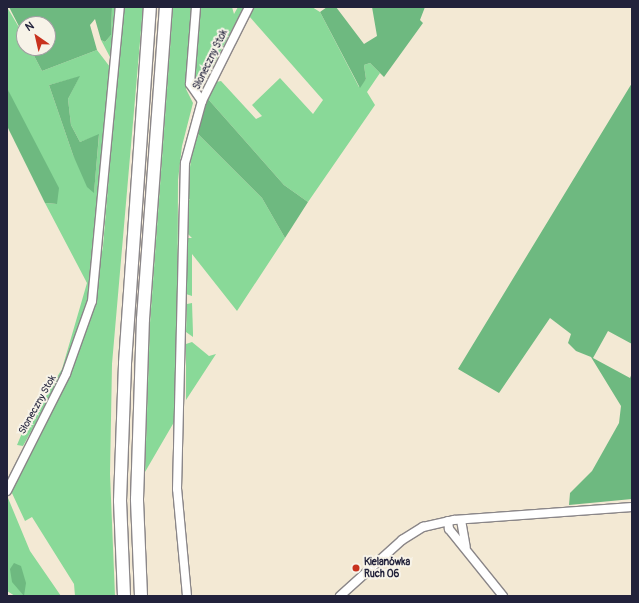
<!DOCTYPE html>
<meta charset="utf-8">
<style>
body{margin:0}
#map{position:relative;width:639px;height:603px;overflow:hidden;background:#f3e9d4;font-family:Pangolin,sans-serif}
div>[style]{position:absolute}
.green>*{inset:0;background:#89d998}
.forest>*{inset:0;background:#6eb980}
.roads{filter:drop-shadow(1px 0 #8a8688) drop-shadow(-1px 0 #8a8688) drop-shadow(0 1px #8a8688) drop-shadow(0 -1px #8a8688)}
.minor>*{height:8px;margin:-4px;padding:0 4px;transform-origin:4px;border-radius:4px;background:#fff}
.highway>*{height:12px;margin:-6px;padding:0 6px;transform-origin:6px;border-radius:6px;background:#fff}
.dots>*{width:11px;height:11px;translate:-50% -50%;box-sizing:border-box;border:2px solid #f7f3e8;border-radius:50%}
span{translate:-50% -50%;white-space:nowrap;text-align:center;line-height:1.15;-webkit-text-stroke:4px #f7f3e8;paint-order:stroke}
.street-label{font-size:10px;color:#22223b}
.poi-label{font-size:10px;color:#22223b;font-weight:700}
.left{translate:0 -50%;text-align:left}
.frame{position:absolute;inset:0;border:8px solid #22223b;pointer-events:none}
.north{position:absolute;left:16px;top:16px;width:40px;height:40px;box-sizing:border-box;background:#f7f3e8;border:1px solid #a29fa3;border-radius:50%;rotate:326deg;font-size:11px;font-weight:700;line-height:16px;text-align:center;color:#22223b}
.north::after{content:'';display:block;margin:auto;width:14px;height:18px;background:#c8321e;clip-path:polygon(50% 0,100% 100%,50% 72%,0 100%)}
</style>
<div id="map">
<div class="green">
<i style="clip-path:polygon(evenodd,7px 7px,24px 36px,24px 48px,30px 48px,42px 71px,97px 50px,110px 67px,89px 299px,66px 369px,23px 446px,17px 445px,22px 433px,62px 369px,87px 283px,45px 203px,56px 204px,7px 88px,7px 7px,79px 77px,68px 99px,71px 125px,80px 142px,99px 135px,94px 192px,73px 155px,49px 85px,79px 77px)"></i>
<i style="clip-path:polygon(112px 7px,118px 7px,111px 59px,101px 40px,105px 42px,111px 35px)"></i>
<i style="clip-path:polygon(123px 7px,143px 7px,112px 364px,110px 474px,115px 596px,75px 596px,74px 584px,32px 517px,25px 521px,11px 491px,74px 363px,92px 311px,103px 246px)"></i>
<i style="clip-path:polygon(173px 7px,194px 7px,186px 89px,193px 103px,182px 146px,178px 180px,177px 417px,145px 472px,150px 323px)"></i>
<i style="clip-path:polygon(200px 7px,232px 7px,234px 14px,238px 7px,244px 7px,200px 90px,194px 81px)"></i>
<i style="clip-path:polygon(254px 7px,312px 7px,320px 12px,359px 87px,366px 79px,364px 65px,370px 63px,380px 73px,367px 92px,375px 105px,308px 202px,284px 185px,208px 99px,216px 82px,221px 81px,256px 119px,262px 116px,252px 105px,280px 78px,313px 114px,323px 100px,249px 16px)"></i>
<i style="clip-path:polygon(195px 131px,262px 198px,285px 238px,237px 311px,192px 254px,192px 296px,186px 294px,186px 238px,192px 238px,186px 232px,186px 201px,190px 200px,186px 196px)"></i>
<i style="clip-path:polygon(192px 303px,193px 333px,193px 337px,186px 332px,187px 304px)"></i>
<i style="clip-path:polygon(192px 342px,209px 356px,216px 354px,186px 400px,186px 344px)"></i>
<i style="clip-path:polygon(8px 498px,30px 551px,61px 596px,15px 596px,7px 591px)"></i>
</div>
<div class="forest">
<i style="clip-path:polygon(9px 7px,112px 7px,111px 35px,105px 42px,101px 40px,95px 19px,90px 25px,97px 50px,42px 71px,30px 48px,48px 48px,48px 24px,24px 24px,24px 36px)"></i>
<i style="clip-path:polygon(327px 7px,336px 7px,364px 44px,377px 36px,372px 7px,425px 7px,420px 20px,423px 23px,384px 77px,370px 63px,364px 65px,366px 79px,360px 88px,320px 12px)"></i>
<i style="clip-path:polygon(80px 76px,68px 99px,71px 125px,80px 142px,99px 134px,94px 193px,87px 187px,73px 155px,49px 85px)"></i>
<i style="clip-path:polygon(632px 83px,632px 344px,608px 331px,593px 358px,630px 378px,632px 373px,632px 499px,569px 505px,570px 493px,592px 471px,619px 423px,621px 406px,591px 357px,576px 351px,568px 343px,571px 334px,550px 318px,499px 393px,458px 369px)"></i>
<i style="clip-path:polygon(7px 88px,59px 188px,57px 204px,45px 203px,7px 126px)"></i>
<i style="clip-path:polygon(208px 99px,284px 185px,308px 202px,285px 238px,262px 198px,195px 131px)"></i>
<i style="clip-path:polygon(14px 563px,21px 566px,26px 583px,24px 596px,12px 582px,10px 569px)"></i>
</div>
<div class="roads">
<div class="minor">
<i style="left:196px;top:7px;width:77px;rotate:94.5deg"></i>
<i style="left:190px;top:84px;width:21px;rotate:55deg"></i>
<i style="left:7px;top:491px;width:131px;rotate:-63.2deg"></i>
<i style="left:66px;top:374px;width:77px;rotate:-70.4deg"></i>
<i style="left:92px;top:301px;width:295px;rotate:-84.6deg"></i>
<i style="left:461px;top:520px;width:27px;rotate:80deg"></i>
<i style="left:448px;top:521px;width:8px;rotate:83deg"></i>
<i style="left:449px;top:529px;width:86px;rotate:51.1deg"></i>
<i style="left:187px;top:596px;width:107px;rotate:-95.3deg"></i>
<i style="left:177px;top:489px;width:326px;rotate:-88.6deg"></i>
<i style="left:185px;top:163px;width:64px;rotate:-74.7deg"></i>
<i style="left:202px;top:101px;width:105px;rotate:-63.4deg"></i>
<i style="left:340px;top:596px;width:84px;rotate:-42.1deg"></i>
<i style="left:402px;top:540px;width:25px;rotate:-32deg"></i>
<i style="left:423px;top:527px;width:32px;rotate:-13deg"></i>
<i style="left:454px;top:520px;width:178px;rotate:-4.2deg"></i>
</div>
<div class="highway">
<i style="left:124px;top:596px;width:95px;rotate:-92.4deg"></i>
<i style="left:120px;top:501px;width:138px;rotate:-87.9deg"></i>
<i style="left:125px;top:363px;width:357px;rotate:-86deg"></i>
<i style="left:141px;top:596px;width:97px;rotate:-92.4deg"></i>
<i style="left:137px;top:499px;width:180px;rotate:-88.1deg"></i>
<i style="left:143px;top:319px;width:313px;rotate:-85.8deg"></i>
</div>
</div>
<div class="dots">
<i style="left:356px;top:568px;background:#c8321e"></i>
</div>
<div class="street-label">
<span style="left:211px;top:60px;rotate:-64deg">Słoneczny Stok</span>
<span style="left:38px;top:405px;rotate:-61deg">Słoneczny Stok</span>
</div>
<div class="poi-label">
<span class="left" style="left:364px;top:568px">Kielanówka<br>Ruch 06</span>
</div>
<div class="frame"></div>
<div class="north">N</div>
</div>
